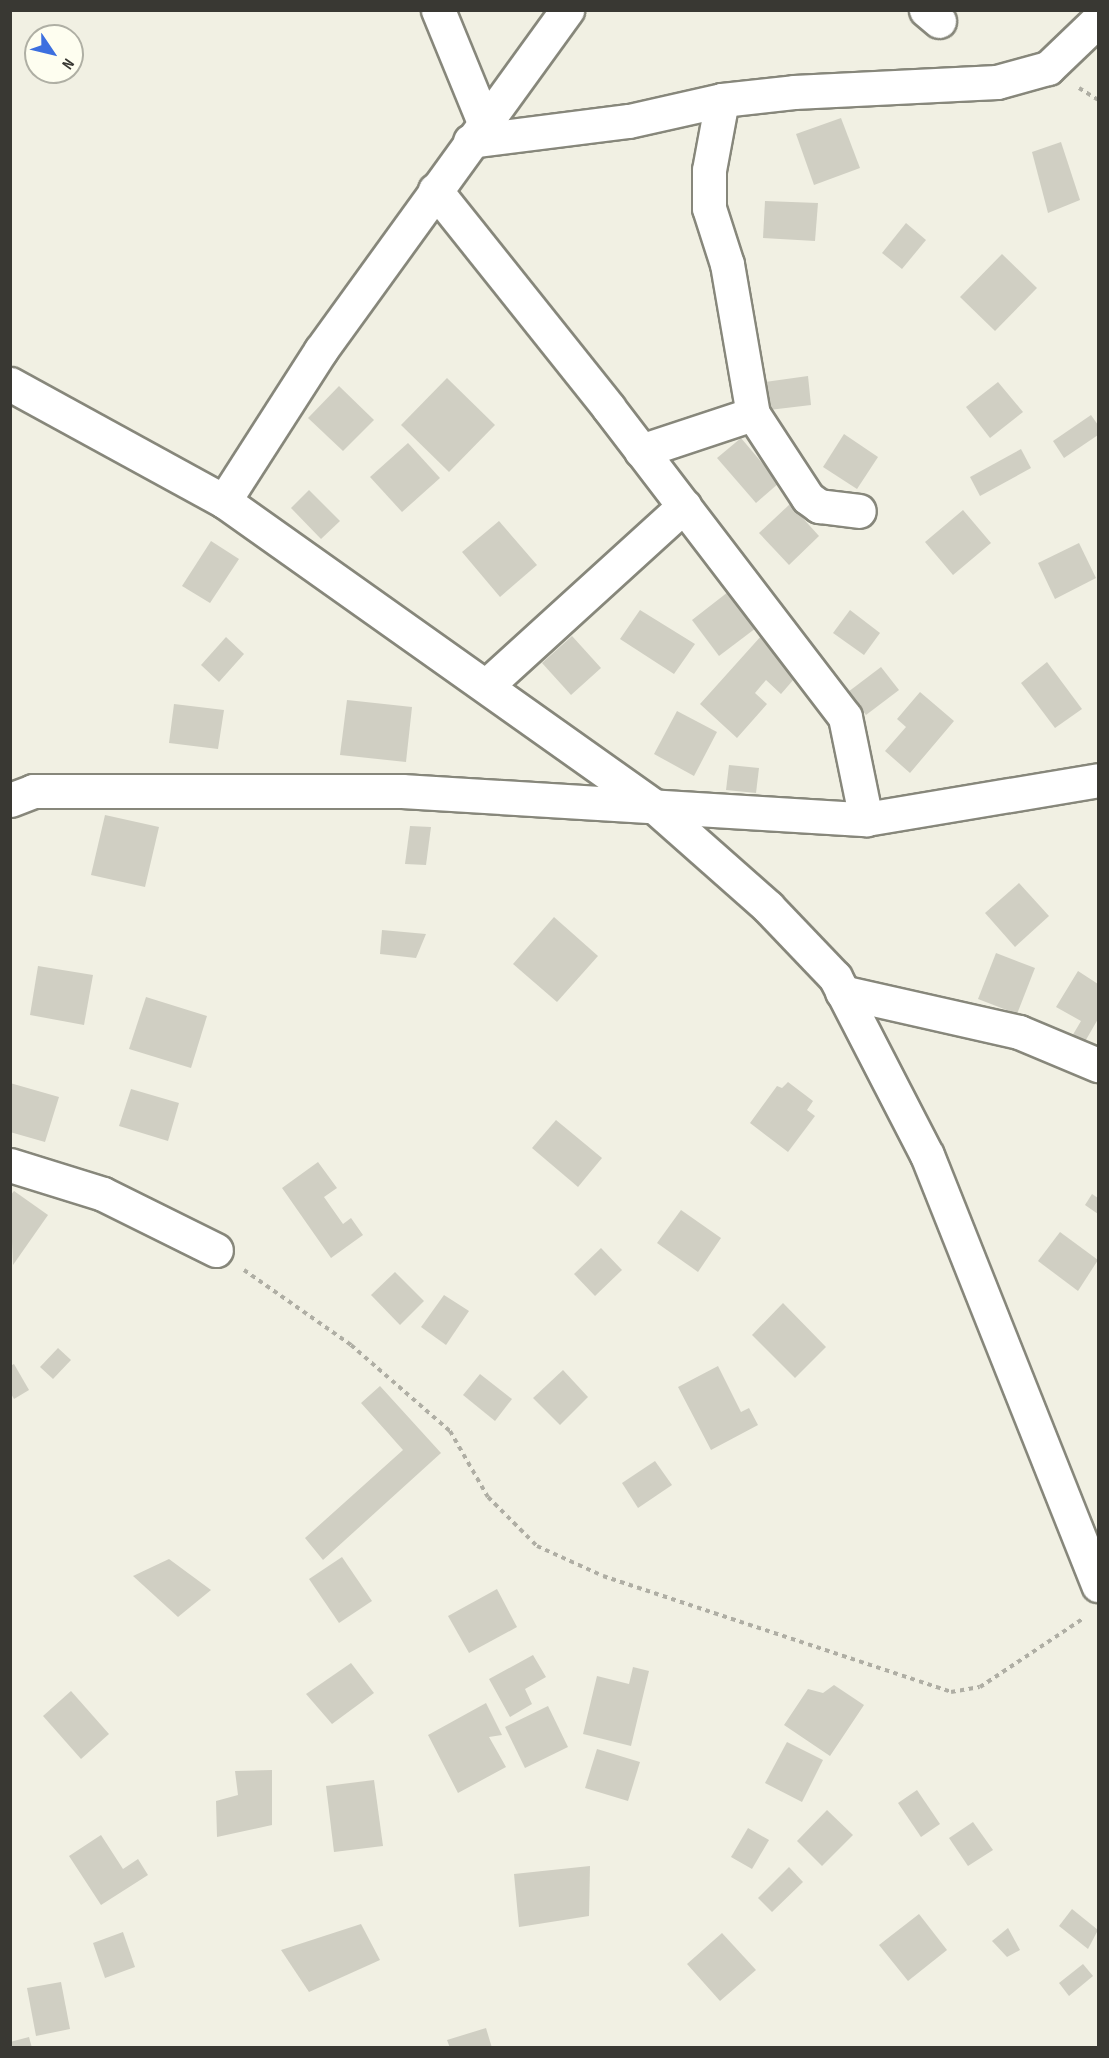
<!DOCTYPE html>
<style>
body{margin:0}
#map{position:relative;width:1109px;height:2058px;overflow:hidden;background:#f1f0e3;font-family:"Sofia Sans Condensed",sans-serif}
div>[style]{position:absolute}
.building>*{inset:0;background:#d0cfc3}
.path>*{height:4px;margin-top:-2px;transform-origin:0;background:repeating-linear-gradient(90deg,#afaea4 0 4.5px,transparent 0 9px)}
.roads{filter:drop-shadow(2px 0 #87877b) drop-shadow(-2px 0 #87877b) drop-shadow(0 2px #87877b) drop-shadow(0 -2px #87877b)}
.minor>*{height:33px;margin:-16.5px;padding:0 16.5px;transform-origin:16.5px;border-radius:16.5px;background:#fff}
span{translate:-50% -50%;white-space:nowrap;text-align:center;line-height:1.15;-webkit-text-stroke:4.5px #fefef0;paint-order:stroke}
.frame{position:absolute;inset:0;border:12px solid #393833;pointer-events:none}
.north{position:absolute;left:24px;top:24px;width:60px;height:60px;box-sizing:border-box;background:#fefef0;border:2px solid #afafa4;border-radius:50%;rotate:125deg;font-size:16px;font-weight:700;line-height:24px;text-align:center;color:#393833}
.north::after{content:'';display:block;margin:auto;width:21px;height:27px;background:#3c6fdf;clip-path:polygon(50% 0,100% 100%,50% 72%,0 100%)}
</style>
<div id="map">
<div class="building">
<i style="clip-path:polygon(841px 118px,860px 168px,814px 185px,796px 134px)"></i>
<i style="clip-path:polygon(1061px 142px,1080px 200px,1048px 213px,1032px 152px)"></i>
<i style="clip-path:polygon(765px 201px,818px 203px,815px 241px,763px 238px)"></i>
<i style="clip-path:polygon(906px 223px,926px 240px,902px 269px,882px 253px)"></i>
<i style="clip-path:polygon(1002px 254px,1037px 288px,995px 331px,960px 297px)"></i>
<i style="clip-path:polygon(808px 376px,811px 405px,769px 410px,765px 382px)"></i>
<i style="clip-path:polygon(447px 378px,495px 425px,449px 472px,401px 425px)"></i>
<i style="clip-path:polygon(998px 382px,1023px 412px,990px 438px,966px 407px)"></i>
<i style="clip-path:polygon(339px 386px,374px 420px,343px 451px,308px 418px)"></i>
<i style="clip-path:polygon(1091px 415px,1098px 425px,1098px 435px,1064px 458px,1053px 441px)"></i>
<i style="clip-path:polygon(844px 434px,878px 457px,857px 489px,823px 467px)"></i>
<i style="clip-path:polygon(741px 438px,779px 483px,756px 503px,717px 458px)"></i>
<i style="clip-path:polygon(408px 443px,440px 478px,402px 512px,370px 477px)"></i>
<i style="clip-path:polygon(1021px 449px,1031px 468px,980px 496px,970px 477px)"></i>
<i style="clip-path:polygon(309px 490px,340px 521px,321px 539px,291px 508px)"></i>
<i style="clip-path:polygon(790px 504px,819px 536px,789px 565px,759px 533px)"></i>
<i style="clip-path:polygon(963px 510px,991px 543px,953px 575px,925px 542px)"></i>
<i style="clip-path:polygon(499px 521px,537px 565px,500px 597px,462px 552px)"></i>
<i style="clip-path:polygon(211px 541px,239px 559px,210px 603px,182px 586px)"></i>
<i style="clip-path:polygon(1079px 543px,1096px 578px,1055px 599px,1038px 563px)"></i>
<i style="clip-path:polygon(728px 592px,756px 628px,719px 656px,692px 620px)"></i>
<i style="clip-path:polygon(640px 610px,695px 644px,674px 674px,620px 639px)"></i>
<i style="clip-path:polygon(850px 610px,880px 633px,864px 655px,833px 633px)"></i>
<i style="clip-path:polygon(762px 635px,801px 671px,781px 694px,766px 680px,755px 693px,767px 704px,737px 738px,700px 704px)"></i>
<i style="clip-path:polygon(572px 636px,601px 668px,571px 695px,542px 663px)"></i>
<i style="clip-path:polygon(226px 637px,244px 654px,219px 682px,201px 665px)"></i>
<i style="clip-path:polygon(1047px 662px,1082px 709px,1055px 728px,1021px 683px)"></i>
<i style="clip-path:polygon(881px 667px,899px 690px,866px 715px,848px 692px)"></i>
<i style="clip-path:polygon(920px 692px,954px 721px,910px 773px,885px 751px,906px 727px,897px 719px)"></i>
<i style="clip-path:polygon(347px 700px,412px 707px,406px 762px,340px 755px)"></i>
<i style="clip-path:polygon(174px 704px,224px 710px,218px 749px,169px 743px)"></i>
<i style="clip-path:polygon(677px 711px,717px 732px,694px 776px,654px 754px)"></i>
<i style="clip-path:polygon(729px 765px,759px 768px,756px 793px,726px 790px)"></i>
<i style="clip-path:polygon(105px 815px,159px 827px,145px 887px,91px 875px)"></i>
<i style="clip-path:polygon(410px 826px,431px 827px,426px 865px,405px 864px)"></i>
<i style="clip-path:polygon(1019px 883px,1049px 916px,1015px 947px,985px 913px)"></i>
<i style="clip-path:polygon(554px 917px,598px 956px,557px 1002px,513px 964px)"></i>
<i style="clip-path:polygon(382px 930px,426px 934px,416px 958px,380px 954px)"></i>
<i style="clip-path:polygon(996px 953px,1035px 968px,1017px 1014px,978px 999px)"></i>
<i style="clip-path:polygon(38px 966px,93px 975px,84px 1025px,30px 1015px)"></i>
<i style="clip-path:polygon(1078px 971px,1098px 984px,1098px 1019px,1083px 1045px,1071px 1038px,1081px 1021px,1056px 1007px)"></i>
<i style="clip-path:polygon(146px 997px,207px 1016px,191px 1068px,129px 1049px)"></i>
<i style="clip-path:polygon(788px 1082px,813px 1101px,807px 1110px,815px 1116px,788px 1152px,750px 1123px,777px 1086px,782px 1088px)"></i>
<i style="clip-path:polygon(10px 1083px,59px 1097px,45px 1142px,10px 1132px)"></i>
<i style="clip-path:polygon(131px 1089px,179px 1103px,168px 1141px,119px 1126px)"></i>
<i style="clip-path:polygon(556px 1120px,602px 1158px,578px 1187px,532px 1148px)"></i>
<i style="clip-path:polygon(318px 1162px,337px 1188px,324px 1197px,343px 1224px,351px 1218px,363px 1235px,331px 1258px,282px 1188px)"></i>
<i style="clip-path:polygon(14px 1191px,48px 1215px,13px 1265px,10px 1196px)"></i>
<i style="clip-path:polygon(1092px 1194px,1098px 1198px,1098px 1214px,1085px 1205px)"></i>
<i style="clip-path:polygon(681px 1210px,721px 1238px,698px 1272px,657px 1243px)"></i>
<i style="clip-path:polygon(1060px 1232px,1098px 1260px,1078px 1291px,1038px 1261px)"></i>
<i style="clip-path:polygon(601px 1248px,622px 1270px,595px 1296px,574px 1274px)"></i>
<i style="clip-path:polygon(395px 1272px,424px 1301px,400px 1325px,371px 1295px)"></i>
<i style="clip-path:polygon(444px 1295px,469px 1311px,446px 1345px,421px 1327px)"></i>
<i style="clip-path:polygon(783px 1303px,826px 1347px,795px 1378px,752px 1335px)"></i>
<i style="clip-path:polygon(58px 1348px,71px 1360px,53px 1379px,40px 1367px)"></i>
<i style="clip-path:polygon(14px 1364px,29px 1390px,14px 1399px,10px 1392px,10px 1366px)"></i>
<i style="clip-path:polygon(718px 1366px,741px 1412px,749px 1408px,758px 1425px,711px 1450px,678px 1387px)"></i>
<i style="clip-path:polygon(563px 1370px,588px 1397px,560px 1425px,533px 1398px)"></i>
<i style="clip-path:polygon(480px 1374px,512px 1399px,495px 1421px,463px 1395px)"></i>
<i style="clip-path:polygon(380px 1386px,441px 1453px,323px 1560px,305px 1538px,403px 1450px,361px 1403px)"></i>
<i style="clip-path:polygon(655px 1461px,672px 1485px,638px 1508px,622px 1483px)"></i>
<i style="clip-path:polygon(342px 1557px,372px 1601px,339px 1623px,309px 1579px)"></i>
<i style="clip-path:polygon(169px 1559px,211px 1590px,178px 1617px,133px 1576px)"></i>
<i style="clip-path:polygon(497px 1589px,517px 1627px,469px 1653px,448px 1616px)"></i>
<i style="clip-path:polygon(533px 1655px,546px 1677px,525px 1689px,532px 1704px,510px 1717px,489px 1679px)"></i>
<i style="clip-path:polygon(351px 1663px,374px 1693px,332px 1724px,306px 1694px)"></i>
<i style="clip-path:polygon(633px 1667px,649px 1671px,631px 1746px,583px 1734px,597px 1676px,629px 1684px)"></i>
<i style="clip-path:polygon(834px 1685px,864px 1705px,830px 1756px,784px 1725px,808px 1689px,823px 1693px)"></i>
<i style="clip-path:polygon(71px 1691px,109px 1734px,81px 1759px,43px 1716px)"></i>
<i style="clip-path:polygon(486px 1703px,502px 1735px,489px 1737px,506px 1767px,458px 1793px,428px 1735px)"></i>
<i style="clip-path:polygon(548px 1706px,568px 1747px,525px 1768px,505px 1727px)"></i>
<i style="clip-path:polygon(787px 1742px,823px 1760px,802px 1802px,765px 1783px)"></i>
<i style="clip-path:polygon(597px 1749px,640px 1762px,628px 1801px,585px 1788px)"></i>
<i style="clip-path:polygon(272px 1770px,272px 1825px,217px 1837px,216px 1801px,238px 1795px,235px 1771px)"></i>
<i style="clip-path:polygon(374px 1780px,383px 1846px,334px 1852px,326px 1786px)"></i>
<i style="clip-path:polygon(917px 1790px,940px 1824px,921px 1837px,898px 1803px)"></i>
<i style="clip-path:polygon(827px 1810px,853px 1835px,822px 1866px,797px 1841px)"></i>
<i style="clip-path:polygon(973px 1822px,993px 1850px,968px 1866px,949px 1838px)"></i>
<i style="clip-path:polygon(748px 1828px,769px 1840px,752px 1869px,731px 1857px)"></i>
<i style="clip-path:polygon(101px 1835px,123px 1869px,138px 1859px,148px 1875px,101px 1905px,69px 1856px)"></i>
<i style="clip-path:polygon(590px 1866px,589px 1916px,519px 1927px,514px 1874px)"></i>
<i style="clip-path:polygon(789px 1867px,803px 1882px,772px 1912px,758px 1898px)"></i>
<i style="clip-path:polygon(1072px 1909px,1098px 1930px,1088px 1949px,1059px 1926px)"></i>
<i style="clip-path:polygon(919px 1914px,947px 1950px,908px 1981px,879px 1945px)"></i>
<i style="clip-path:polygon(361px 1924px,380px 1960px,309px 1992px,281px 1950px)"></i>
<i style="clip-path:polygon(1008px 1928px,1020px 1950px,1007px 1957px,992px 1941px)"></i>
<i style="clip-path:polygon(123px 1932px,135px 1967px,105px 1978px,93px 1943px)"></i>
<i style="clip-path:polygon(722px 1933px,756px 1970px,720px 2001px,687px 1964px)"></i>
<i style="clip-path:polygon(1083px 1964px,1093px 1976px,1069px 1996px,1059px 1983px)"></i>
<i style="clip-path:polygon(61px 1982px,70px 2029px,36px 2036px,27px 1988px)"></i>
<i style="clip-path:polygon(486px 2028px,492px 2048px,450px 2048px,447px 2040px)"></i>
<i style="clip-path:polygon(29px 2037px,32px 2048px,10px 2048px,10px 2042px)"></i>
</div>
<div class="path">
<i style="left:1079px;top:88px;width:22px;rotate:32deg"></i>
<i style="left:244px;top:1270px;width:131px;rotate:35deg"></i>
<i style="left:351px;top:1345px;width:131px;rotate:41deg"></i>
<i style="left:450px;top:1431px;width:76px;rotate:60.1deg"></i>
<i style="left:488px;top:1497px;width:69px;rotate:45deg"></i>
<i style="left:537px;top:1546px;width:72px;rotate:24.4deg"></i>
<i style="left:603px;top:1576px;width:367px;rotate:18.4deg"></i>
<i style="left:951px;top:1692px;width:29px;rotate:-10deg"></i>
<i style="left:980px;top:1687px;width:125px;rotate:-33.6deg"></i>
</div>
<div class="roads">
<div class="minor">
<i style="left:438px;top:10px;width:121px;rotate:67.7deg"></i>
<i style="left:926px;top:10px;width:17px;rotate:40deg"></i>
<i style="left:722px;top:100px;width:71px;rotate:100.5deg"></i>
<i style="left:709px;top:170px;width:38px;rotate:90deg"></i>
<i style="left:709px;top:208px;width:59px;rotate:72.2deg"></i>
<i style="left:727px;top:264px;width:152px;rotate:80.2deg"></i>
<i style="left:753px;top:414px;width:100px;rotate:56.8deg"></i>
<i style="left:808px;top:498px;width:14px;rotate:36deg"></i>
<i style="left:819px;top:506px;width:40px;rotate:7.1deg"></i>
<i style="left:470px;top:141px;width:160px;rotate:-7.2deg"></i>
<i style="left:629px;top:121px;width:95px;rotate:-12.7deg"></i>
<i style="left:722px;top:100px;width:72px;rotate:-6.3deg"></i>
<i style="left:794px;top:92px;width:203px;rotate:-2.8deg"></i>
<i style="left:997px;top:82px;width:53px;rotate:-15.4deg"></i>
<i style="left:1048px;top:68px;width:69px;rotate:-43.8deg"></i>
<i style="left:435px;top:190px;width:278px;rotate:51.4deg"></i>
<i style="left:608px;top:407px;width:390px;rotate:52.6deg"></i>
<i style="left:845px;top:717px;width:104px;rotate:78.4deg"></i>
<i style="left:10px;top:384px;width:244px;rotate:28.7deg"></i>
<i style="left:224px;top:501px;width:527px;rotate:35.35deg"></i>
<i style="left:654px;top:806px;width:152px;rotate:41.5deg"></i>
<i style="left:768px;top:907px;width:97px;rotate:46.3deg"></i>
<i style="left:835px;top:977px;width:200px;rotate:62.7deg"></i>
<i style="left:927px;top:1155px;width:463px;rotate:68.3deg"></i>
<i style="left:641px;top:451px;width:118px;rotate:-18.3deg"></i>
<i style="left:224px;top:501px;width:179px;rotate:-57.3deg"></i>
<i style="left:321px;top:350px;width:420px;rotate:-54.1deg"></i>
<i style="left:486px;top:686px;width:268px;rotate:-42.3deg"></i>
<i style="left:10px;top:800px;width:25px;rotate:-21deg"></i>
<i style="left:33px;top:791px;width:369px"></i>
<i style="left:402px;top:791px;width:465px;rotate:3.5deg"></i>
<i style="left:866px;top:819px;width:235px;rotate:-9.5deg"></i>
<i style="left:842px;top:992px;width:181px;rotate:12.7deg"></i>
<i style="left:1019px;top:1032px;width:86px;rotate:22.7deg"></i>
<i style="left:10px;top:1165px;width:97px;rotate:17.3deg"></i>
<i style="left:103px;top:1194px;width:126px;rotate:26.4deg"></i>
</div>
</div>
<div class="frame"></div>
<div class="north">N</div>
</div>
